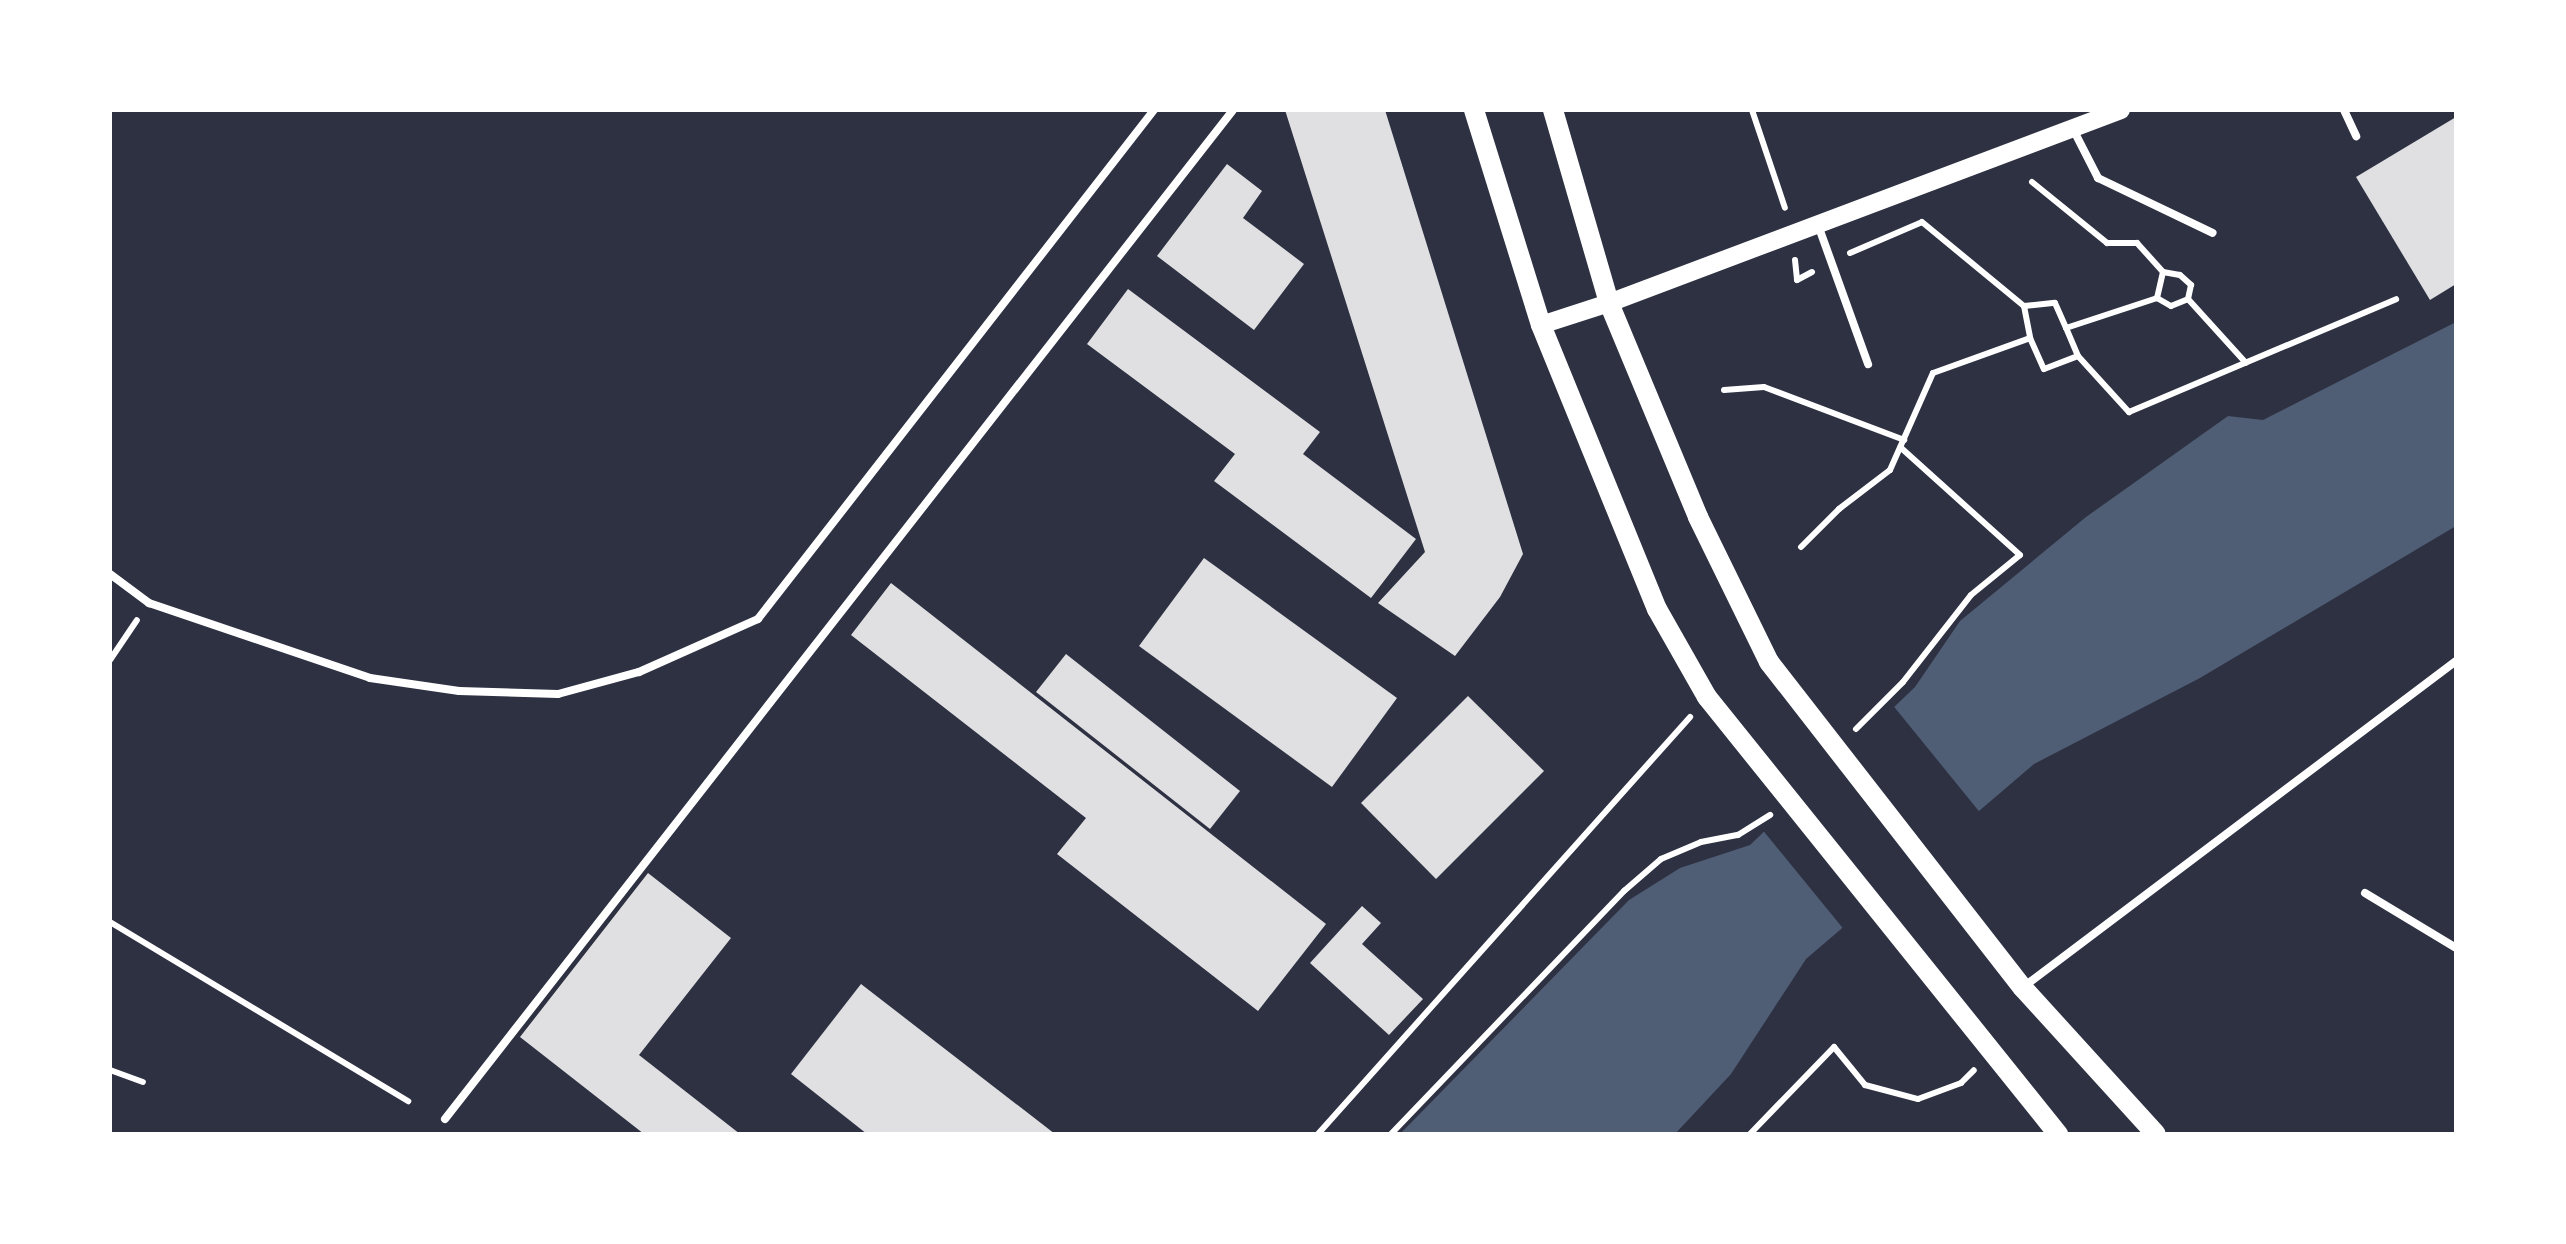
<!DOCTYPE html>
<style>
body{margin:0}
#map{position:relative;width:2566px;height:1244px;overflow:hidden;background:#2d3142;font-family:"Roboto Condensed",sans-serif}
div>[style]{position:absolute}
.water>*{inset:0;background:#4f5d75}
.pier>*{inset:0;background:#2d3142}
.building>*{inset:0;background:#e0e0e3}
.path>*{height:6px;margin:-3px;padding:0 3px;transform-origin:3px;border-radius:3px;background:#fff}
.service>*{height:8px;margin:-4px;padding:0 4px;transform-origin:4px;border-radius:4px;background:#fff}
.tertiary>*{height:18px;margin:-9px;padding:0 9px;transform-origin:9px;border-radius:9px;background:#fff}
.secondary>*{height:20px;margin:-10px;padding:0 10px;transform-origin:10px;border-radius:10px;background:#fff}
span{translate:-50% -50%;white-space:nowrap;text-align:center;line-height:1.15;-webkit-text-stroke:8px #fff;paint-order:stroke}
.frame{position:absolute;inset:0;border:112px solid #fff;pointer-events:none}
</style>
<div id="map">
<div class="water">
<i style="clip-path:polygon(2456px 322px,2456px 526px,2200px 678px,2034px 764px,1806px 959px,1731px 1074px,1675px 1134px,1400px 1134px,1629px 900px,1680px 868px,1750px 845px,1915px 687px,1960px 621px,2086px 517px,2228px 416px,2263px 420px)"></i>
</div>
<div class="pier">
<i style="clip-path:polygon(1891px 703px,1982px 815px,1846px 932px,1761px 828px)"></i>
</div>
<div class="building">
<i style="clip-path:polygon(1285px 110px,1385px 110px,1523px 554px,1500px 597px,1455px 656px,1378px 603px,1425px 552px)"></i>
<i style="clip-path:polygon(2456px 117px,2456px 284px,2430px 300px,2356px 177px)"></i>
<i style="clip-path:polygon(1227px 164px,1262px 191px,1243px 218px,1304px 264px,1254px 330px,1157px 256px)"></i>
<i style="clip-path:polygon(1128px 289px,1320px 432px,1303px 454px,1416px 539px,1371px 598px,1214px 481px,1235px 454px,1087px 344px)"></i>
<i style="clip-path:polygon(1204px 558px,1397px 698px,1332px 787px,1139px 646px)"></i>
<i style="clip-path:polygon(891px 583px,1326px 924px,1258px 1011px,1057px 854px,1086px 818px,851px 635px)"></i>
<i style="clip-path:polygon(1066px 654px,1240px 791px,1210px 829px,1036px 692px)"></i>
<i style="clip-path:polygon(1468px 696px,1544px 771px,1436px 879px,1361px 803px)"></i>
<i style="clip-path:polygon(648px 873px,731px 938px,639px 1055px,740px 1134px,644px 1134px,520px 1037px)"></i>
<i style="clip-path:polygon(1362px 906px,1381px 923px,1362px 944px,1423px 999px,1389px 1035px,1310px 963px)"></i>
<i style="clip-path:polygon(861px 984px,1055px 1134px,867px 1134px,791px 1074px)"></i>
</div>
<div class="path">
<i style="left:1752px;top:110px;width:103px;rotate:71.4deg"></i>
<i style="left:2032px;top:182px;width:97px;rotate:39.1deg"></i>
<i style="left:2107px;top:243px;width:30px"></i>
<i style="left:2137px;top:243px;width:39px;rotate:48deg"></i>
<i style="left:2163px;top:272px;width:17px;rotate:10deg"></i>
<i style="left:2180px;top:275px;width:15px;rotate:42deg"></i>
<i style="left:2191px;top:285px;width:14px;rotate:102deg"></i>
<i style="left:2188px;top:299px;width:86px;rotate:47.8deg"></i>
<i style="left:1850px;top:253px;width:78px;rotate:-23.3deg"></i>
<i style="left:1922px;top:222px;width:132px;rotate:39.5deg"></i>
<i style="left:2024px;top:306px;width:33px;rotate:79deg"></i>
<i style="left:1795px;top:260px;width:20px;rotate:84deg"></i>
<i style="left:1797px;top:280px;width:17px;rotate:-28deg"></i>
<i style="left:2163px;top:272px;width:27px;rotate:103deg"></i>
<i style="left:2157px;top:298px;width:16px;rotate:30deg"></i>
<i style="left:2171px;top:306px;width:18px;rotate:-22deg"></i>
<i style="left:2024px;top:306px;width:31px;rotate:-6deg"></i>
<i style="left:2055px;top:303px;width:27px;rotate:66deg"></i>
<i style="left:2078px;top:356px;width:30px;rotate:-113deg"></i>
<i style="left:2066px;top:328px;width:96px;rotate:-18.2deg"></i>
<i style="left:1724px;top:390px;width:40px;rotate:-4.3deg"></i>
<i style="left:1764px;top:387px;width:150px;rotate:20.7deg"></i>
<i style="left:1801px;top:547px;width:54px;rotate:-45deg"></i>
<i style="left:1839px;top:509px;width:64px;rotate:-37.4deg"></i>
<i style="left:1890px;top:470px;width:106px;rotate:-66.1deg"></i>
<i style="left:1933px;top:373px;width:103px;rotate:-19.8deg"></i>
<i style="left:2030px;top:338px;width:34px;rotate:66deg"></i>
<i style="left:2044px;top:369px;width:36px;rotate:-21deg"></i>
<i style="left:2078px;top:356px;width:76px;rotate:47.7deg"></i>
<i style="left:2129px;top:412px;width:290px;rotate:-22.9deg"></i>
<i style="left:110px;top:660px;width:48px;rotate:-56deg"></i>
<i style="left:1856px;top:729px;width:66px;rotate:-45deg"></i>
<i style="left:1903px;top:682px;width:110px;rotate:-52deg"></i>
<i style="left:1971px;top:595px;width:63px;rotate:-39.2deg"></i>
<i style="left:2020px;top:555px;width:161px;rotate:-138deg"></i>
<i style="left:110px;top:922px;width:348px;rotate:31deg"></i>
<i style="left:110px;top:1070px;width:35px;rotate:20deg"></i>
<i style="left:1318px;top:1134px;width:559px;rotate:-48.26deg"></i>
<i style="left:1391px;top:1134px;width:337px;rotate:-46.2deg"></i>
<i style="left:1624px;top:891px;width:49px;rotate:-40.9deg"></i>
<i style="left:1661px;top:859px;width:43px;rotate:-23deg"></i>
<i style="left:1701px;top:842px;width:38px;rotate:-11deg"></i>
<i style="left:1738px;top:835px;width:38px;rotate:-32deg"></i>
<i style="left:1750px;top:1134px;width:121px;rotate:-46deg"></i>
<i style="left:1834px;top:1047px;width:49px;rotate:50.8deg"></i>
<i style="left:1865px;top:1085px;width:55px;rotate:14.8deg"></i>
<i style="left:1918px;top:1099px;width:46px;rotate:-20.4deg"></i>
<i style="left:1961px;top:1083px;width:18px;rotate:-45deg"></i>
</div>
<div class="service">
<i style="left:2344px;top:110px;width:29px;rotate:65deg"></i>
<i style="left:2074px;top:131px;width:53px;rotate:62.9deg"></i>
<i style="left:2098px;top:178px;width:127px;rotate:25.6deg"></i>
<i style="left:1818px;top:225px;width:148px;rotate:70.2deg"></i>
<i style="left:110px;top:574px;width:49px;rotate:36.6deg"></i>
<i style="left:149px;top:603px;width:233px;rotate:18.7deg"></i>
<i style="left:370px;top:678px;width:90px;rotate:8.3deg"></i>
<i style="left:459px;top:691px;width:99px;rotate:1.7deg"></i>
<i style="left:558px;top:694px;width:84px;rotate:-15.2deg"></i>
<i style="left:639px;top:672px;width:130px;rotate:-24deg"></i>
<i style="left:758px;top:619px;width:645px;rotate:-52.12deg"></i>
<i style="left:2365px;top:893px;width:106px;rotate:31.1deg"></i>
<i style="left:2026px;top:985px;width:538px;rotate:-37deg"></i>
<i style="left:445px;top:1119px;width:1280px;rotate:-52.01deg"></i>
</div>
<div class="tertiary">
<i style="left:1541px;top:325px;width:71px;rotate:-17.9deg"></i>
<i style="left:1609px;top:303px;width:547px;rotate:-20.65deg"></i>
</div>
<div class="secondary">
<i style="left:1474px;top:110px;width:225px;rotate:72.7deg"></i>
<i style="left:1541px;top:325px;width:307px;rotate:67.8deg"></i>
<i style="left:1657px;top:609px;width:101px;rotate:60.4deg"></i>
<i style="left:1707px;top:697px;width:561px;rotate:51.23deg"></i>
<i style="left:1553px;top:110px;width:201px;rotate:73.8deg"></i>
<i style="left:1609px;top:303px;width:232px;rotate:67.4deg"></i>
<i style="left:1698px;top:517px;width:161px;rotate:63.9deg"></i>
<i style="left:1769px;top:662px;width:413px;rotate:52.1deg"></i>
<i style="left:2023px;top:988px;width:197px;rotate:47.7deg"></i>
</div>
<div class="frame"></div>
</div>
